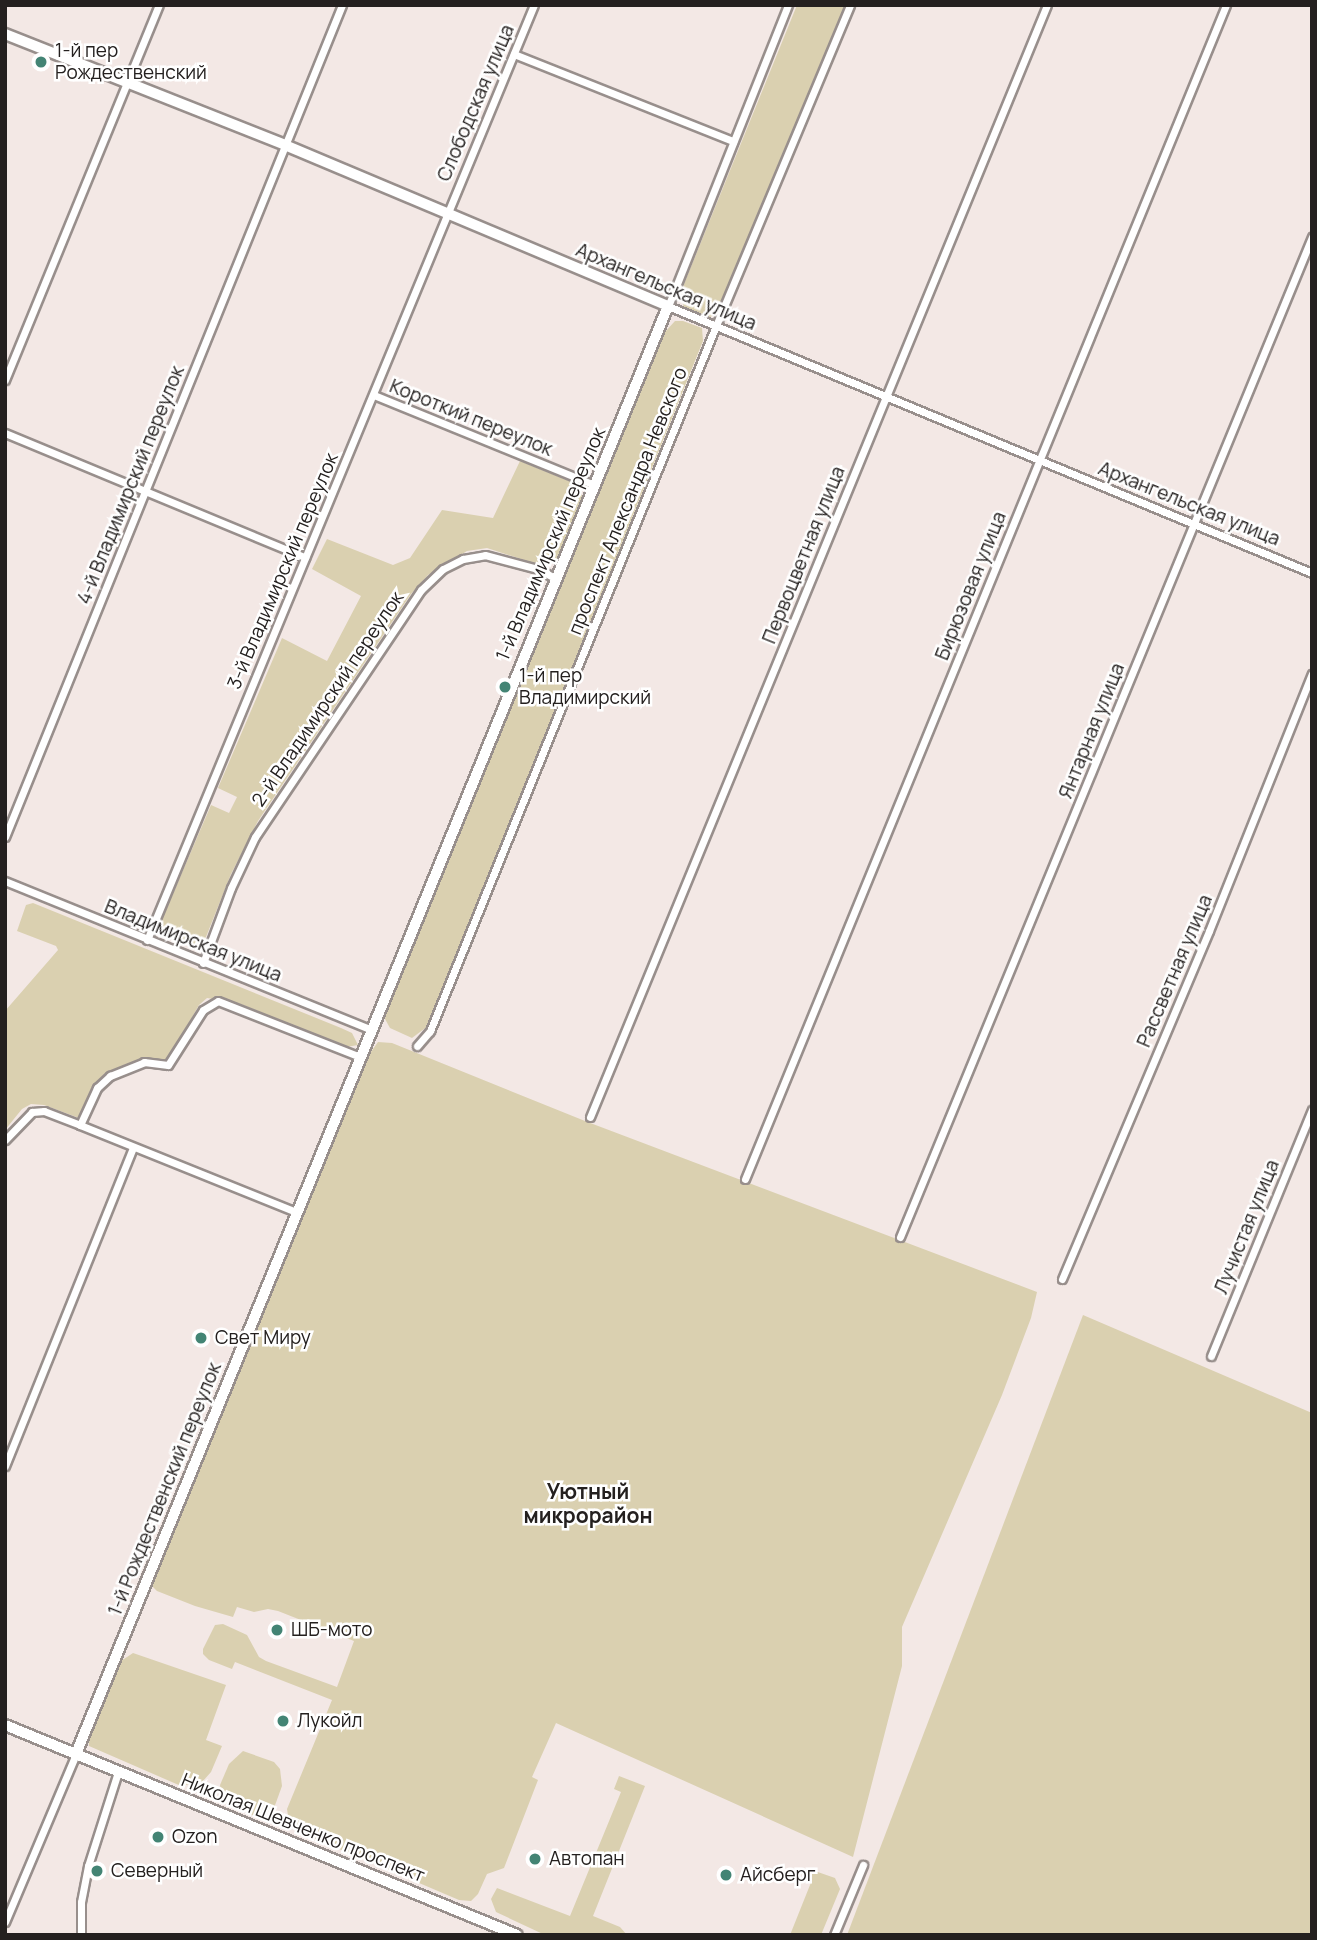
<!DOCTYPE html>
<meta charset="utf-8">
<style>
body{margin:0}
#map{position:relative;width:1317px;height:1940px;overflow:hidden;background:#f3e8e5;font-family:Manrope,sans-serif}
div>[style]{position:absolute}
.green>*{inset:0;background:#dad0b0}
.roads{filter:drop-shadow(2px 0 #988f8c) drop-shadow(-2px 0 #988f8c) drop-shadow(0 2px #988f8c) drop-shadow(0 -2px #988f8c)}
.minor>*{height:7px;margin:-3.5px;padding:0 3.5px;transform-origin:3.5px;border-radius:3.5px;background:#fff}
.tertiary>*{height:10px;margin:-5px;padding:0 5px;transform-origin:5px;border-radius:5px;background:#fff}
.secondary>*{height:10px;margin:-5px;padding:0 5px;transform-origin:5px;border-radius:5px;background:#fff}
.dots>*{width:19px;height:19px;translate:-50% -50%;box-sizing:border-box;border:4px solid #fff;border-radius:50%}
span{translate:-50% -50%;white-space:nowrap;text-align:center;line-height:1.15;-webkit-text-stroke:5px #fff;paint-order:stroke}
.poi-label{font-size:19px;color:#24201f}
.left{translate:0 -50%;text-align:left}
.street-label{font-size:19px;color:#24201f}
.neighbourhood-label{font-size:21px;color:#24201f;font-weight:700}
.frame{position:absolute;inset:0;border:7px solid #24201f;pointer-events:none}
</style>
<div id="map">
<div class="green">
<i style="clip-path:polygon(797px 5px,846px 5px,716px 314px,706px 319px,684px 308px,680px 294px)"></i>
<i style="clip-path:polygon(675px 321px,683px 321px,702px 328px,703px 341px,428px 1026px,412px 1038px,390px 1028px,385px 1019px,386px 1008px,665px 332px)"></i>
<i style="clip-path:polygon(520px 461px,574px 483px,581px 492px,583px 500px,556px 560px,549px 566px,540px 565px,487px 548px,467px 551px,428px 575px,411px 594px,258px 821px,231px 874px,202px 947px,196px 948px,163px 935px,158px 930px,160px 924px,211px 805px,229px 813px,237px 797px,218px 788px,282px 638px,327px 661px,361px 596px,312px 569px,327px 539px,393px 565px,410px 558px,442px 510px,493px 518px)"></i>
<i style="clip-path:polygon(33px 903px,341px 1028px,352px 1033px,358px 1045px,346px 1047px,238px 1003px,207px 998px,199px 1005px,168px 1060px,142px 1059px,105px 1076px,91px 1091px,79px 1118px,44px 1105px,31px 1104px,22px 1109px,5px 1130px,5px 1011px,58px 950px,56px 946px,17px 931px,26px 905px)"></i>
<i style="clip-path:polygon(378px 1042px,392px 1043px,585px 1121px,1037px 1292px,1031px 1318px,1002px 1395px,902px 1627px,902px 1666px,853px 1857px,556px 1723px,532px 1777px,538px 1780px,504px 1868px,487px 1874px,478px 1894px,471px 1901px,459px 1900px,290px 1828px,287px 1809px,332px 1700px,235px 1662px,232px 1669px,209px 1660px,203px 1654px,203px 1649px,215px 1625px,223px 1624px,247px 1635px,259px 1657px,266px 1661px,337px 1687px,354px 1641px,278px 1611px,268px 1609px,254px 1612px,237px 1607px,233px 1617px,195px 1606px,157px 1591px,152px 1586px,254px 1329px,368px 1056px)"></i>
<i style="clip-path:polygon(1083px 1315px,1312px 1413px,1312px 1935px,847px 1935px)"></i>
<i style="clip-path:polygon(133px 1653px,226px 1685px,206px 1740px,222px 1746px,211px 1772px,203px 1781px,181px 1786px,89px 1746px,88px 1735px,118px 1663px)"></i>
<i style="clip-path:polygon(243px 1751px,274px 1762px,280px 1769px,282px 1786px,274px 1808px,265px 1815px,252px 1815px,228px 1805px,222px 1797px,220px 1785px,229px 1764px)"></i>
<i style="clip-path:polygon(619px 1776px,645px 1786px,593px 1916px,620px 1927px,627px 1935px,545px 1935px,496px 1912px,491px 1899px,497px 1888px,570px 1916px,621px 1792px,614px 1789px)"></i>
<i style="clip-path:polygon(812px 1870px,835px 1878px,840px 1889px,821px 1935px,790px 1935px,812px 1880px,805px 1876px)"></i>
</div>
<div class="roads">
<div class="minor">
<i style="left:788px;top:5px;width:324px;rotate:111.7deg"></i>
<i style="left:668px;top:306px;width:697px;rotate:22.52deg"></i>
<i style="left:514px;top:54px;width:236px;rotate:21.7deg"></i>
<i style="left:5px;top:380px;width:405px;rotate:-67.7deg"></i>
<i style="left:374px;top:395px;width:239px;rotate:22.2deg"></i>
<i style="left:5px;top:433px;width:325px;rotate:22.5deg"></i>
<i style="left:5px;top:837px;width:898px;rotate:-67.95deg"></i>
<i style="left:5px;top:881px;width:394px;rotate:22.1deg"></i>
<i style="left:147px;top:940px;width:1012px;rotate:-67.52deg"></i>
<i style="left:203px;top:963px;width:80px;rotate:-69.5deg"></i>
<i style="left:231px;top:888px;width:56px;rotate:-64.8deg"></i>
<i style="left:255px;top:837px;width:298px;rotate:-56.1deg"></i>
<i style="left:421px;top:590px;width:30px;rotate:-44deg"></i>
<i style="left:443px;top:569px;width:22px;rotate:-27deg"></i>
<i style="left:463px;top:559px;width:22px;rotate:-10deg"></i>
<i style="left:485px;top:555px;width:55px;rotate:14.8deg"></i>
<i style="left:538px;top:569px;width:19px;rotate:28deg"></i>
<i style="left:417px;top:1046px;width:20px;rotate:-49deg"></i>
<i style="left:430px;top:1031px;width:759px;rotate:-67.93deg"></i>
<i style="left:715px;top:328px;width:350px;rotate:-67.3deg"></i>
<i style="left:590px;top:1117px;width:1202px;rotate:-67.66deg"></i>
<i style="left:80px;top:1125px;width:233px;rotate:21.9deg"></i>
<i style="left:5px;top:1140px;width:39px;rotate:-46deg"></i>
<i style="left:32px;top:1112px;width:12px;rotate:-5deg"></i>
<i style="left:44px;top:1111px;width:39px;rotate:21deg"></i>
<i style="left:80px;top:1125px;width:41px;rotate:-65.3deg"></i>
<i style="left:97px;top:1088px;width:18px;rotate:-43deg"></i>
<i style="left:110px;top:1076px;width:37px;rotate:-22deg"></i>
<i style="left:144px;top:1062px;width:24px;rotate:7deg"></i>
<i style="left:168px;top:1065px;width:65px;rotate:-57.5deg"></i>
<i style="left:203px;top:1010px;width:17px;rotate:-31deg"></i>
<i style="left:218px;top:1001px;width:153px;rotate:21.5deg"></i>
<i style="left:745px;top:1179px;width:1269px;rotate:-67.72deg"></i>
<i style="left:900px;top:1237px;width:1082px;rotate:-67.61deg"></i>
<i style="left:1062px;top:1279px;width:378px;rotate:-67.1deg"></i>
<i style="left:1209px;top:931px;width:277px;rotate:-68.2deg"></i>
<i style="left:1211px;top:1356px;width:266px;rotate:-67.7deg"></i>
<i style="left:5px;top:1466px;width:343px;rotate:-68.1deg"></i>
<i style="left:5px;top:1922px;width:182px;rotate:-67.1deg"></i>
<i style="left:81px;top:1935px;width:33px;rotate:-90deg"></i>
<i style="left:81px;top:1902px;width:37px;rotate:-79deg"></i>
<i style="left:88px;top:1866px;width:99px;rotate:-72.3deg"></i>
<i style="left:834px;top:1935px;width:76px;rotate:-67.5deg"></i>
</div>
<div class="tertiary">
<i style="left:5px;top:34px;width:301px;rotate:21.6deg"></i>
<i style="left:285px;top:145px;width:415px;rotate:22.8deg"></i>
<i style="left:668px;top:306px;width:1564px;rotate:112.24deg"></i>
</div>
<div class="secondary">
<i style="left:5px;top:1725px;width:553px;rotate:22.3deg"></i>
</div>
</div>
<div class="dots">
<i style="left:41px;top:62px;background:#438474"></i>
<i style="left:505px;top:687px;background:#438474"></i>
<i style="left:201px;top:1338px;background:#438474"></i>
<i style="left:277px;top:1630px;background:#438474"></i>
<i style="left:283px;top:1721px;background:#438474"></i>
<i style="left:158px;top:1837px;background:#438474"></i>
<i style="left:535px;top:1859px;background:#438474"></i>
<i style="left:97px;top:1871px;background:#438474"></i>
<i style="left:726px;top:1875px;background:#438474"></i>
</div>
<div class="poi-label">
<span class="left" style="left:55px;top:62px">1-й пер<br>Рождественский</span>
<span class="left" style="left:519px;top:687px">1-й пер<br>Владимирский</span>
<span class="left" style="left:215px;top:1338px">Свет Миру</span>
<span class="left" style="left:291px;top:1630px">ШБ-мото</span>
<span class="left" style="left:297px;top:1721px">Лукойл</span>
<span class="left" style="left:172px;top:1837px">Ozon</span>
<span class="left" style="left:549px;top:1859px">Автопан</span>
<span class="left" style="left:111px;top:1871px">Северный</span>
<span class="left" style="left:740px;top:1875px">Айсберг</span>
</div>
<div class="street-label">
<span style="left:476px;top:103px;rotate:-67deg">Слободская улица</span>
<span style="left:666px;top:287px;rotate:23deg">Архангельская улица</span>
<span style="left:471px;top:418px;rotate:22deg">Короткий переулок</span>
<span style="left:131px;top:485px;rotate:-68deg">4-й Владимирский переулок</span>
<span style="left:628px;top:501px;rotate:-68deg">проспект Александра Невского</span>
<span style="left:1189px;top:504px;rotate:22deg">Архангельская улица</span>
<span style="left:551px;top:544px;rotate:-67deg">1-й Владимирский переулок</span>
<span style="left:804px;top:555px;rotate:-68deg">Первоцветная улица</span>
<span style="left:283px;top:571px;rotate:-67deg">3-й Владимирский переулок</span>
<span style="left:971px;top:586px;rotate:-68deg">Бирюзовая улица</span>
<span style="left:328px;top:699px;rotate:-56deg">2-й Владимирский переулок</span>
<span style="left:1092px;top:731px;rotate:-68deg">Янтарная улица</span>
<span style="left:193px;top:941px;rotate:22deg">Владимирская улица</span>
<span style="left:1175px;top:971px;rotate:-67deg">Рассветная улица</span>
<span style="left:1247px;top:1227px;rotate:-68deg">Лучистая улица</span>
<span style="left:165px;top:1489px;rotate:-68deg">1-й Рождественский переулок</span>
<span style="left:303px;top:1828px;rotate:22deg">Николая Шевченко проспект</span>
</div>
<div class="neighbourhood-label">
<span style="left:588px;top:1503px">Уютный<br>микрорайон</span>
</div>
<div class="frame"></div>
</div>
